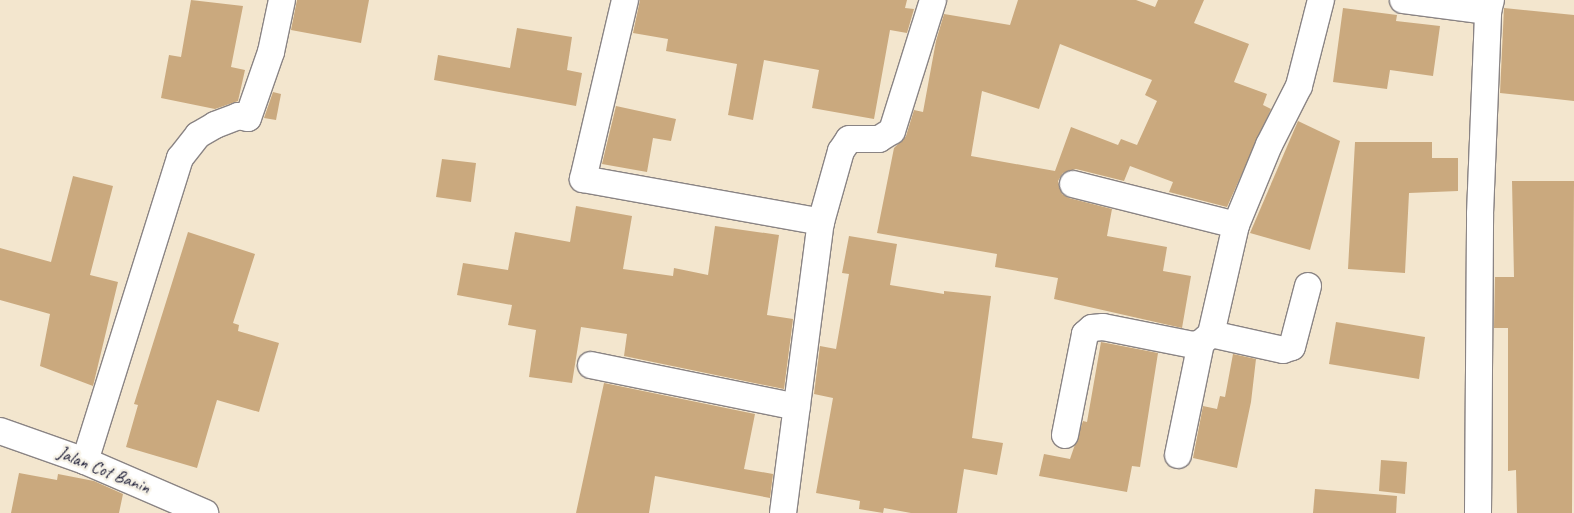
<!DOCTYPE html>
<style>
body{margin:0}
#map{position:relative;width:1574px;height:513px;overflow:hidden;background:#f3e6ce;font-family:Caveat,sans-serif}
div>[style]{position:absolute}
.building>*{inset:0;background:#caa97e}
.roads{filter:drop-shadow(1px 0 #8a8484) drop-shadow(-1px 0 #8a8484) drop-shadow(0 1px #8a8484) drop-shadow(0 -1px #8a8484)}
.street>*{height:26px;margin:-13px;padding:0 13px;transform-origin:13px;border-radius:13px;background:#fff}
span{translate:-50% -50%;white-space:nowrap;text-align:center;line-height:1.15;-webkit-text-stroke:5px #f7f3e8;paint-order:stroke}
.street-label{font-size:18px;color:#22223b}
</style>
<div id="map">
<div class="building">
<i style="clip-path:polygon(191px 0,243px 6px,231px 67px,245px 70px,238px 101px,215px 109px,161px 98px,169px 55px,181px 57px)"></i>
<i style="clip-path:polygon(297px 0,369px 0,361px 43px,291px 30px)"></i>
<i style="clip-path:polygon(640px 0,907px 0,905px 8px,914px 9px,907px 33px,890px 30px,874px 119px,812px 108px,819px 70px,764px 60px,753px 120px,728px 115px,737px 64px,666px 51px,668px 39px,633px 33px)"></i>
<i style="clip-path:polygon(evenodd,1018px 0,1136px 0,1155px 7px,1158px 0,1204px 0,1194px 23px,1249px 44px,1234px 82px,1267px 94px,1263px 105px,1271px 109px,1227px 207px,1169px 192px,1173px 182px,1130px 166px,1124px 181px,1076px 169px,1063px 173px,1058px 181px,1062px 194px,1069px 198px,1112px 209px,1107px 236px,1167px 247px,1163px 271px,1191px 276px,1182px 328px,1054px 299px,1058px 278px,995px 267px,997px 254px,877px 233px,894px 148px,906px 136px,914px 110px,923px 112px,936px 41px,944px 14px,1010px 25px,1018px 0,1060px 44px,1152px 80px,1145px 95px,1157px 101px,1137px 145px,1121px 139px,1118px 145px,1071px 127px,1055px 171px,971px 156px,982px 91px,1039px 109px,1060px 44px)"></i>
<i style="clip-path:polygon(1343px 8px,1397px 15px,1396px 21px,1440px 26px,1433px 76px,1390px 70px,1387px 89px,1333px 82px)"></i>
<i style="clip-path:polygon(1504px 8px,1574px 15px,1574px 101px,1500px 93px)"></i>
<i style="clip-path:polygon(517px 28px,572px 37px,567px 70px,582px 73px,576px 106px,434px 80px,438px 55px,510px 68px)"></i>
<i style="clip-path:polygon(273px 92px,281px 94px,276px 120px,264px 118px)"></i>
<i style="clip-path:polygon(616px 106px,676px 119px,671px 141px,653px 138px,647px 172px,602px 164px)"></i>
<i style="clip-path:polygon(1298px 121px,1340px 141px,1310px 250px,1250px 233px)"></i>
<i style="clip-path:polygon(1355px 142px,1432px 142px,1432px 158px,1458px 158px,1458px 191px,1409px 193px,1405px 273px,1348px 269px)"></i>
<i style="clip-path:polygon(442px 159px,476px 163px,471px 202px,436px 197px)"></i>
<i style="clip-path:polygon(73px 176px,113px 186px,90px 275px,118px 282px,93px 386px,40px 366px,50px 314px,0 300px,0 248px,51px 262px)"></i>
<i style="clip-path:polygon(1512px 181px,1574px 181px,1572px 513px,1517px 513px,1516px 470px,1508px 471px,1508px 328px,1494px 328px,1495px 277px,1514px 277px)"></i>
<i style="clip-path:polygon(576px 206px,632px 216px,623px 269px,673px 276px,674px 268px,708px 275px,715px 226px,779px 235px,767px 315px,793px 319px,784px 389px,624px 356px,627px 334px,581px 327px,572px 383px,529px 377px,536px 330px,508px 325px,512px 305px,457px 295px,463px 263px,508px 270px,515px 232px,570px 242px)"></i>
<i style="clip-path:polygon(188px 232px,255px 254px,233px 323px,239px 325px,238px 331px,279px 343px,259px 412px,217px 400px,197px 468px,126px 447px,138px 405px,134px 404px)"></i>
<i style="clip-path:polygon(849px 236px,897px 244px,890px 285px,944px 294px,944px 291px,991px 296px,972px 438px,1003px 443px,997px 475px,964px 469px,957px 513px,911px 513px,884px 508px,883px 513px,859px 509px,860px 501px,816px 493px,833px 398px,814px 394px,820px 346px,836px 349px,849px 274px,842px 273px)"></i>
<i style="clip-path:polygon(1336px 322px,1425px 337px,1419px 379px,1329px 364px)"></i>
<i style="clip-path:polygon(1101px 342px,1158px 353px,1140px 467px,1132px 466px,1127px 492px,1039px 476px,1044px 454px,1070px 459px,1083px 421px,1087px 422px)"></i>
<i style="clip-path:polygon(1233px 354px,1256px 359px,1251px 402px,1237px 468px,1193px 458px,1203px 406px,1217px 409px,1220px 396px,1225px 397px)"></i>
<i style="clip-path:polygon(604px 383px,755px 414px,744px 469px,773px 474px,770px 498px,655px 476px,649px 513px,576px 513px)"></i>
<i style="clip-path:polygon(1381px 460px,1407px 462px,1405px 494px,1379px 491px)"></i>
<i style="clip-path:polygon(19px 473px,57px 480px,58px 474px,94px 481px,123px 494px,119px 513px,11px 513px)"></i>
<i style="clip-path:polygon(1315px 489px,1397px 496px,1396px 513px,1313px 513px)"></i>
</div>
<div class="roads">
<div class="street">
<i style="left:625px;top:0;width:184px;rotate:103.2deg"></i>
<i style="left:583px;top:179px;width:242px;rotate:10.2deg"></i>
<i style="left:1403px;top:0;width:86px;rotate:7.4deg"></i>
<i style="left:1073px;top:184px;width:168px;rotate:14.1deg"></i>
<i style="left:1211px;top:334px;width:74px;rotate:12.5deg"></i>
<i style="left:1283px;top:350px;width:9px;rotate:-18deg"></i>
<i style="left:1292px;top:347px;width:63px;rotate:-75.3deg"></i>
<i style="left:591px;top:365px;width:210px;rotate:11.5deg"></i>
<i style="left:0;top:431px;width:90px;rotate:19.4deg"></i>
<i style="left:85px;top:461px;width:131px;rotate:23.4deg"></i>
<i style="left:1065px;top:435px;width:103px;rotate:-78.8deg"></i>
<i style="left:1085px;top:334px;width:9px;rotate:-41deg"></i>
<i style="left:1092px;top:328px;width:11px;rotate:-5deg"></i>
<i style="left:1103px;top:327px;width:92px;rotate:11.3deg"></i>
<i style="left:1193px;top:345px;width:8px;rotate:-14deg"></i>
<i style="left:1201px;top:343px;width:13px;rotate:-42deg"></i>
<i style="left:1211px;top:334px;width:112px;rotate:-77.1deg"></i>
<i style="left:1236px;top:225px;width:87px;rotate:-67.6deg"></i>
<i style="left:1269px;top:145px;width:66px;rotate:-63deg"></i>
<i style="left:1299px;top:86px;width:89px;rotate:-75.7deg"></i>
<i style="left:1178px;top:455px;width:114px;rotate:-78.4deg"></i>
<i style="left:85px;top:461px;width:318px;rotate:-72.6deg"></i>
<i style="left:180px;top:158px;width:29px;rotate:-52deg"></i>
<i style="left:198px;top:135px;width:20px;rotate:-30deg"></i>
<i style="left:215px;top:125px;width:25px;rotate:-21deg"></i>
<i style="left:238px;top:116px;width:10px;rotate:11deg"></i>
<i style="left:248px;top:118px;width:70px;rotate:-70.8deg"></i>
<i style="left:271px;top:52px;width:53px;rotate:-78.1deg"></i>
<i style="left:783px;top:513px;width:293px;rotate:-82.6deg"></i>
<i style="left:821px;top:222px;width:74px;rotate:-74.3deg"></i>
<i style="left:841px;top:151px;width:14px;rotate:-56deg"></i>
<i style="left:849px;top:139px;width:30px"></i>
<i style="left:879px;top:139px;width:15px;rotate:-32deg"></i>
<i style="left:892px;top:131px;width:137px;rotate:-72.6deg"></i>
<i style="left:1478px;top:513px;width:299px;rotate:-89.6deg"></i>
<i style="left:1480px;top:214px;width:203px;rotate:-87.7deg"></i>
<i style="left:1488px;top:11px;width:11px;rotate:-75deg"></i>
</div>
</div>
<div class="street-label">
<span style="left:104px;top:470px;rotate:22deg">Jalan Cot Banin</span>
</div>
</div>
